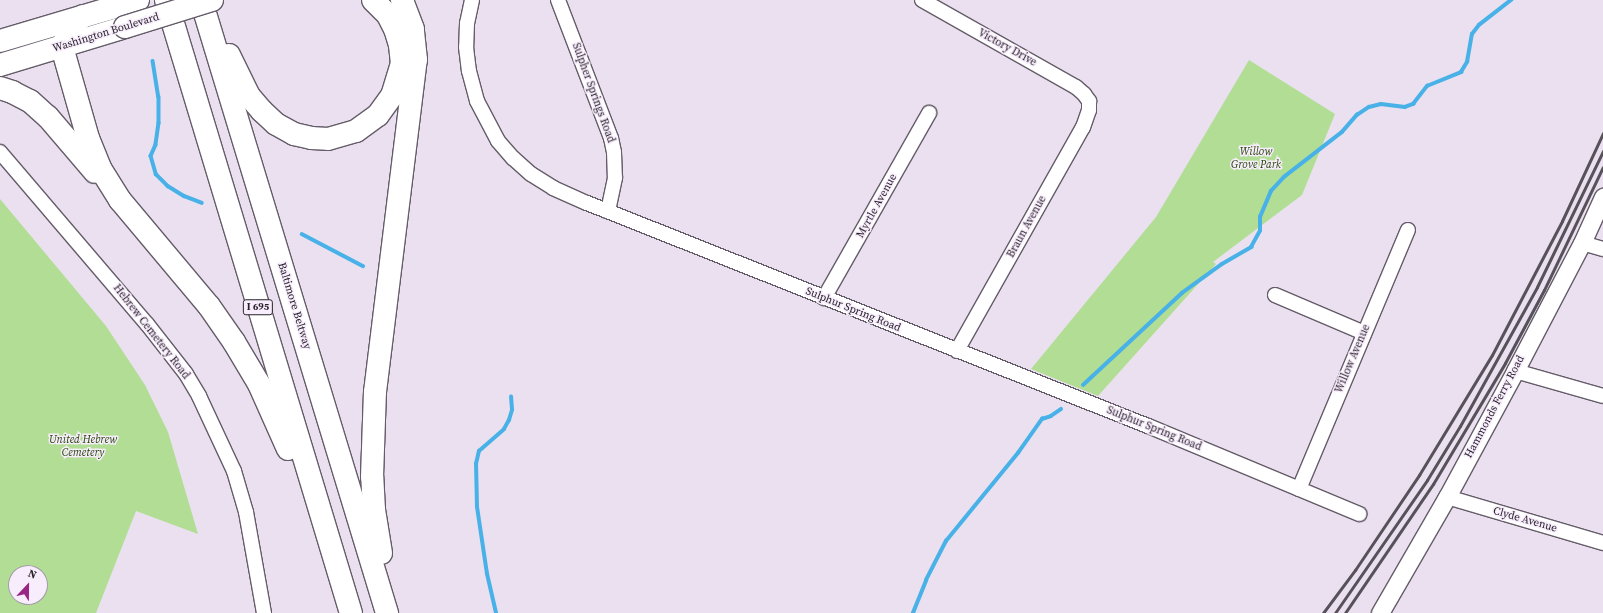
<!DOCTYPE html>
<style>
body{margin:0}
#map{position:relative;width:1603px;height:613px;overflow:hidden;background:#eae0ef;font-family:"Source Serif 4",serif}
div>[style]{position:absolute}
.green>*{inset:0;background:#b1de94}
.stream>*{height:3.5px;margin:-1.75px;padding:0 1.75px;transform-origin:1.75px;border-radius:1.75px;background:#48b1e7}
.roads{filter:drop-shadow(1px 0 #655c69) drop-shadow(-1px 0 #655c69) drop-shadow(0 1px #655c69) drop-shadow(0 -1px #655c69)}
.minor>*{height:14px;margin:-7px;padding:0 7px;transform-origin:7px;border-radius:7px;background:#fff}
.tertiary>*{height:17px;margin:-8.5px;padding:0 8.5px;transform-origin:8.5px;border-radius:8.5px;background:#fff}
.primary>*{height:22px;margin:-11px;padding:0 11px;transform-origin:11px;border-radius:11px;background:#fff}
.motorway>*{height:22px;margin:-11px;padding:0 11px;transform-origin:11px;border-radius:11px;background:#fff}
.rail>*{height:3px;margin:-1.5px;padding:0 1.5px;transform-origin:1.5px;border-radius:1.5px;background:#57525a}
.bridges{filter:drop-shadow(1px 0 #655c69) drop-shadow(-1px 0 #655c69) drop-shadow(0 1px #655c69) drop-shadow(0 -1px #655c69)}
.primary-bridge>*{height:22px;margin:-11px;padding:0 11px;transform-origin:11px;border-radius:11px;background:#fff}
span{translate:-50% -50%;white-space:nowrap;text-align:center;line-height:1.15;-webkit-text-stroke:3px #f8edfc;paint-order:stroke}
.shield-label span{padding:1px 3px;background:#f8edfc;border:1px solid;border-radius:3px;-webkit-text-stroke-width:0}
.shield-label{font-size:10px;color:#262228;font-weight:700}
.street-label{font-size:11px;color:#262228}
.park-label{font-size:11px;color:#244408;font-style:italic}
.north{position:absolute;left:8px;top:565px;width:40px;height:40px;box-sizing:border-box;background:#f8edfc;border:1px solid #a49ca7;border-radius:50%;rotate:22deg;font-size:11px;font-weight:700;line-height:16px;text-align:center;color:#262228}
.north::after{content:'';display:block;margin:auto;width:14px;height:18px;background:#982684;clip-path:polygon(50% 0,100% 100%,50% 72%,0 100%)}
</style>
<div id="map">
<div class="green">
<i style="clip-path:polygon(1249px 60px,1335px 114px,1302px 195px,1213px 262px,1216px 264px,1098px 396px,1031px 369px,1156px 217px)"></i>
<i style="clip-path:polygon(evenodd,0 199px,106px 326px,145px 385px,168px 432px,198px 534px,136px 511px,96px 613px,0 613px,0 199px,16px 573px,40px 573px,40px 597px,16px 597px,16px 573px)"></i>
</div>
<div class="stream">
<i style="left:153px;top:61px;width:36px;rotate:81deg"></i>
<i style="left:159px;top:97px;width:26px;rotate:90deg"></i>
<i style="left:159px;top:123px;width:22px;rotate:98deg"></i>
<i style="left:156px;top:145px;width:12px;rotate:114deg"></i>
<i style="left:151px;top:156px;width:19px;rotate:74deg"></i>
<i style="left:156px;top:174px;width:17px;rotate:45deg"></i>
<i style="left:168px;top:186px;width:19px;rotate:32deg"></i>
<i style="left:184px;top:196px;width:19px;rotate:21deg"></i>
<i style="left:302px;top:234px;width:69px;rotate:27.7deg"></i>
<i style="left:1083px;top:385px;width:135px;rotate:-42.9deg"></i>
<i style="left:1182px;top:293px;width:49px;rotate:-35.9deg"></i>
<i style="left:1222px;top:264px;width:34px;rotate:-30deg"></i>
<i style="left:1251px;top:247px;width:18px;rotate:-61deg"></i>
<i style="left:1260px;top:231px;width:14px;rotate:-90deg"></i>
<i style="left:1260px;top:217px;width:28px;rotate:-67deg"></i>
<i style="left:1271px;top:191px;width:19px;rotate:-47deg"></i>
<i style="left:1284px;top:177px;width:73px;rotate:-37.8deg"></i>
<i style="left:1342px;top:132px;width:23px;rotate:-49deg"></i>
<i style="left:1357px;top:115px;width:14px;rotate:-34deg"></i>
<i style="left:1369px;top:107px;width:12px;rotate:-14deg"></i>
<i style="left:1381px;top:104px;width:24px;rotate:7deg"></i>
<i style="left:1405px;top:107px;width:9px;rotate:-21deg"></i>
<i style="left:1413px;top:104px;width:23px;rotate:-52deg"></i>
<i style="left:1427px;top:86px;width:37px;rotate:-22deg"></i>
<i style="left:1461px;top:72px;width:12px;rotate:-59deg"></i>
<i style="left:1467px;top:62px;width:28px;rotate:-80deg"></i>
<i style="left:1472px;top:34px;width:11px;rotate:-52deg"></i>
<i style="left:1479px;top:25px;width:41px;rotate:-38deg"></i>
<i style="left:496px;top:613px;width:40px;rotate:-103deg"></i>
<i style="left:487px;top:574px;width:68px;rotate:-98.5deg"></i>
<i style="left:477px;top:507px;width:43px;rotate:-91.3deg"></i>
<i style="left:476px;top:464px;width:13px;rotate:-77deg"></i>
<i style="left:479px;top:451px;width:33px;rotate:-41deg"></i>
<i style="left:504px;top:429px;width:10px;rotate:-61deg"></i>
<i style="left:509px;top:420px;width:10px;rotate:-73deg"></i>
<i style="left:512px;top:410px;width:13px;rotate:-94deg"></i>
<i style="left:913px;top:613px;width:35px;rotate:-68deg"></i>
<i style="left:926px;top:580px;width:44px;rotate:-62.9deg"></i>
<i style="left:946px;top:541px;width:114px;rotate:-50.7deg"></i>
<i style="left:1018px;top:453px;width:42px;rotate:-54.8deg"></i>
<i style="left:1042px;top:419px;width:9px;rotate:-18deg"></i>
<i style="left:1051px;top:416px;width:12px;rotate:-35deg"></i>
</div>
<div class="roads">
<div class="minor">
<i style="left:472px;top:0;width:24px;rotate:102deg"></i>
<i style="left:467px;top:23px;width:24px;rotate:92deg"></i>
<i style="left:466px;top:47px;width:24px;rotate:83deg"></i>
<i style="left:469px;top:71px;width:31px;rotate:75deg"></i>
<i style="left:477px;top:101px;width:45px;rotate:62.3deg"></i>
<i style="left:498px;top:141px;width:23px;rotate:49deg"></i>
<i style="left:513px;top:158px;width:24px;rotate:42deg"></i>
<i style="left:531px;top:174px;width:26px;rotate:32deg"></i>
<i style="left:553px;top:188px;width:37px;rotate:24deg"></i>
<i style="left:587px;top:203px;width:604px;rotate:21.68deg"></i>
<i style="left:1148px;top:426px;width:229px;rotate:22.6deg"></i>
<i style="left:558px;top:0;width:148px;rotate:69deg"></i>
<i style="left:611px;top:138px;width:14px;rotate:78deg"></i>
<i style="left:614px;top:152px;width:26px;rotate:88deg"></i>
<i style="left:615px;top:178px;width:34px;rotate:102deg"></i>
<i style="left:922px;top:0;width:177px;rotate:29.5deg"></i>
<i style="left:1076px;top:87px;width:11px;rotate:41deg"></i>
<i style="left:1084px;top:94px;width:9px;rotate:54deg"></i>
<i style="left:1089px;top:101px;width:9px;rotate:90deg"></i>
<i style="left:1089px;top:110px;width:18px;rotate:109deg"></i>
<i style="left:1083px;top:127px;width:257px;rotate:119.4deg"></i>
<i style="left:0;top:152px;width:226px;rotate:49.5deg"></i>
<i style="left:147px;top:324px;width:63px;rotate:52deg"></i>
<i style="left:186px;top:374px;width:26px;rotate:59deg"></i>
<i style="left:199px;top:396px;width:83px;rotate:65deg"></i>
<i style="left:234px;top:471px;width:43px;rotate:73.7deg"></i>
<i style="left:246px;top:512px;width:103px;rotate:79.9deg"></i>
<i style="left:1582px;top:243px;width:22px;rotate:16deg"></i>
<i style="left:1275px;top:295px;width:97px;rotate:23.1deg"></i>
<i style="left:824px;top:298px;width:213px;rotate:-60.4deg"></i>
<i style="left:1515px;top:371px;width:91px;rotate:15.9deg"></i>
<i style="left:1299px;top:489px;width:281px;rotate:-67.2deg"></i>
<i style="left:1447px;top:497px;width:163px;rotate:16.4deg"></i>
</div>
<div class="tertiary">
<i style="left:1380px;top:613px;width:134px;rotate:-60deg"></i>
<i style="left:1447px;top:497px;width:143px;rotate:-61.6deg"></i>
<i style="left:1515px;top:371px;width:144px;rotate:-62.4deg"></i>
<i style="left:1582px;top:243px;width:51px;rotate:-65.5deg"></i>
</div>
<div class="primary">
<i style="left:0;top:41px;width:144px;rotate:-16.5deg"></i>
<i style="left:0;top:65px;width:131px;rotate:-16.9deg"></i>
</div>
<div class="motorway">
<i style="left:166px;top:0;width:640px;rotate:73.21deg"></i>
<i style="left:201px;top:0;width:641px;rotate:73.12deg"></i>
<i style="left:83px;top:16px;width:13px;rotate:138deg"></i>
<i style="left:73px;top:25px;width:25px;rotate:117deg"></i>
<i style="left:62px;top:47px;width:95px;rotate:74.1deg"></i>
<i style="left:88px;top:138px;width:32px;rotate:68deg"></i>
<i style="left:100px;top:168px;width:38px;rotate:58deg"></i>
<i style="left:120px;top:200px;width:138px;rotate:50deg"></i>
<i style="left:209px;top:306px;width:44px;rotate:55.2deg"></i>
<i style="left:234px;top:342px;width:49px;rotate:59.2deg"></i>
<i style="left:259px;top:384px;width:71px;rotate:66deg"></i>
<i style="left:229px;top:55px;width:46px;rotate:64deg"></i>
<i style="left:249px;top:96px;width:20px;rotate:49deg"></i>
<i style="left:262px;top:111px;width:19px;rotate:43deg"></i>
<i style="left:276px;top:124px;width:21px;rotate:29deg"></i>
<i style="left:294px;top:134px;width:17px;rotate:13deg"></i>
<i style="left:311px;top:138px;width:17px;rotate:3deg"></i>
<i style="left:328px;top:139px;width:29px;rotate:-16deg"></i>
<i style="left:356px;top:131px;width:27px;rotate:-36deg"></i>
<i style="left:378px;top:115px;width:24px;rotate:-54deg"></i>
<i style="left:392px;top:96px;width:34px;rotate:-73deg"></i>
<i style="left:402px;top:64px;width:19px;rotate:-96deg"></i>
<i style="left:400px;top:45px;width:17px;rotate:-107deg"></i>
<i style="left:395px;top:29px;width:16px;rotate:-117deg"></i>
<i style="left:388px;top:15px;width:21px;rotate:-135deg"></i>
<i style="left:0;top:88px;width:13px;rotate:18deg"></i>
<i style="left:12px;top:92px;width:20px;rotate:27deg"></i>
<i style="left:30px;top:101px;width:24px;rotate:42deg"></i>
<i style="left:48px;top:117px;width:72px;rotate:49.5deg"></i>
<i style="left:381px;top:553px;width:44px;rotate:-99.2deg"></i>
<i style="left:374px;top:510px;width:33px;rotate:-93deg"></i>
<i style="left:372px;top:477px;width:85px;rotate:-88deg"></i>
<i style="left:375px;top:392px;width:335px;rotate:-83deg"></i>
<i style="left:416px;top:60px;width:31px;rotate:-96deg"></i>
<i style="left:413px;top:29px;width:31px;rotate:-111deg"></i>
</div>
</div>
<div class="rail">
<i style="left:1323px;top:613px;width:54px;rotate:-53.3deg"></i>
<i style="left:1355px;top:570px;width:115px;rotate:-56deg"></i>
<i style="left:1419px;top:475px;width:140px;rotate:-58.7deg"></i>
<i style="left:1492px;top:355px;width:151px;rotate:-62.4deg"></i>
<i style="left:1562px;top:221px;width:97px;rotate:-65deg"></i>
<i style="left:1335px;top:613px;width:162px;rotate:-55.3deg"></i>
<i style="left:1427px;top:480px;width:63px;rotate:-58.6deg"></i>
<i style="left:1460px;top:426px;width:159px;rotate:-61deg"></i>
<i style="left:1537px;top:287px;width:151px;rotate:-64.1deg"></i>
<i style="left:1345px;top:613px;width:156px;rotate:-55.7deg"></i>
<i style="left:1433px;top:484px;width:141px;rotate:-59.2deg"></i>
<i style="left:1505px;top:363px;width:83px;rotate:-61.9deg"></i>
<i style="left:1544px;top:290px;width:136px;rotate:-64.4deg"></i>
</div>
<div class="bridges">
<div class="primary-bridge">
<i style="left:125px;top:27px;width:91px;rotate:-17.2deg"></i>
</div>
</div>
<div class="shield-label">
<span style="left:258px;top:307px">I 695</span>
</div>
<div class="street-label">
<span style="left:106px;top:33px;rotate:-17deg">Washington Boulevard</span>
<span style="left:1007px;top:48px;rotate:29deg">Victory Drive</span>
<span style="left:593px;top:93px;rotate:70deg">Sulpher Springs Road</span>
<span style="left:877px;top:206px;rotate:-61deg">Myrtle Avenue</span>
<span style="left:1027px;top:227px;rotate:-61deg">Braun Avenue</span>
<span style="left:294px;top:306px;rotate:73deg">Baltimore Beltway</span>
<span style="left:853px;top:310px;rotate:22deg">Sulphur Spring Road</span>
<span style="left:151px;top:332px;rotate:52deg">Hebrew Cemetery Road</span>
<span style="left:1353px;top:359px;rotate:-67deg">Willow Avenue</span>
<span style="left:1495px;top:407px;rotate:-62deg">Hammonds Ferry Road</span>
<span style="left:1154px;top:429px;rotate:22deg">Sulphur Spring Road</span>
<span style="left:1525px;top:520px;rotate:16deg">Clyde Avenue</span>
</div>
<div class="park-label">
<span style="left:1256px;top:159px">Willow<br>Grove Park</span>
<span style="left:83px;top:447px">United Hebrew<br>Cemetery</span>
</div>
<div class="north">N</div>
</div>
